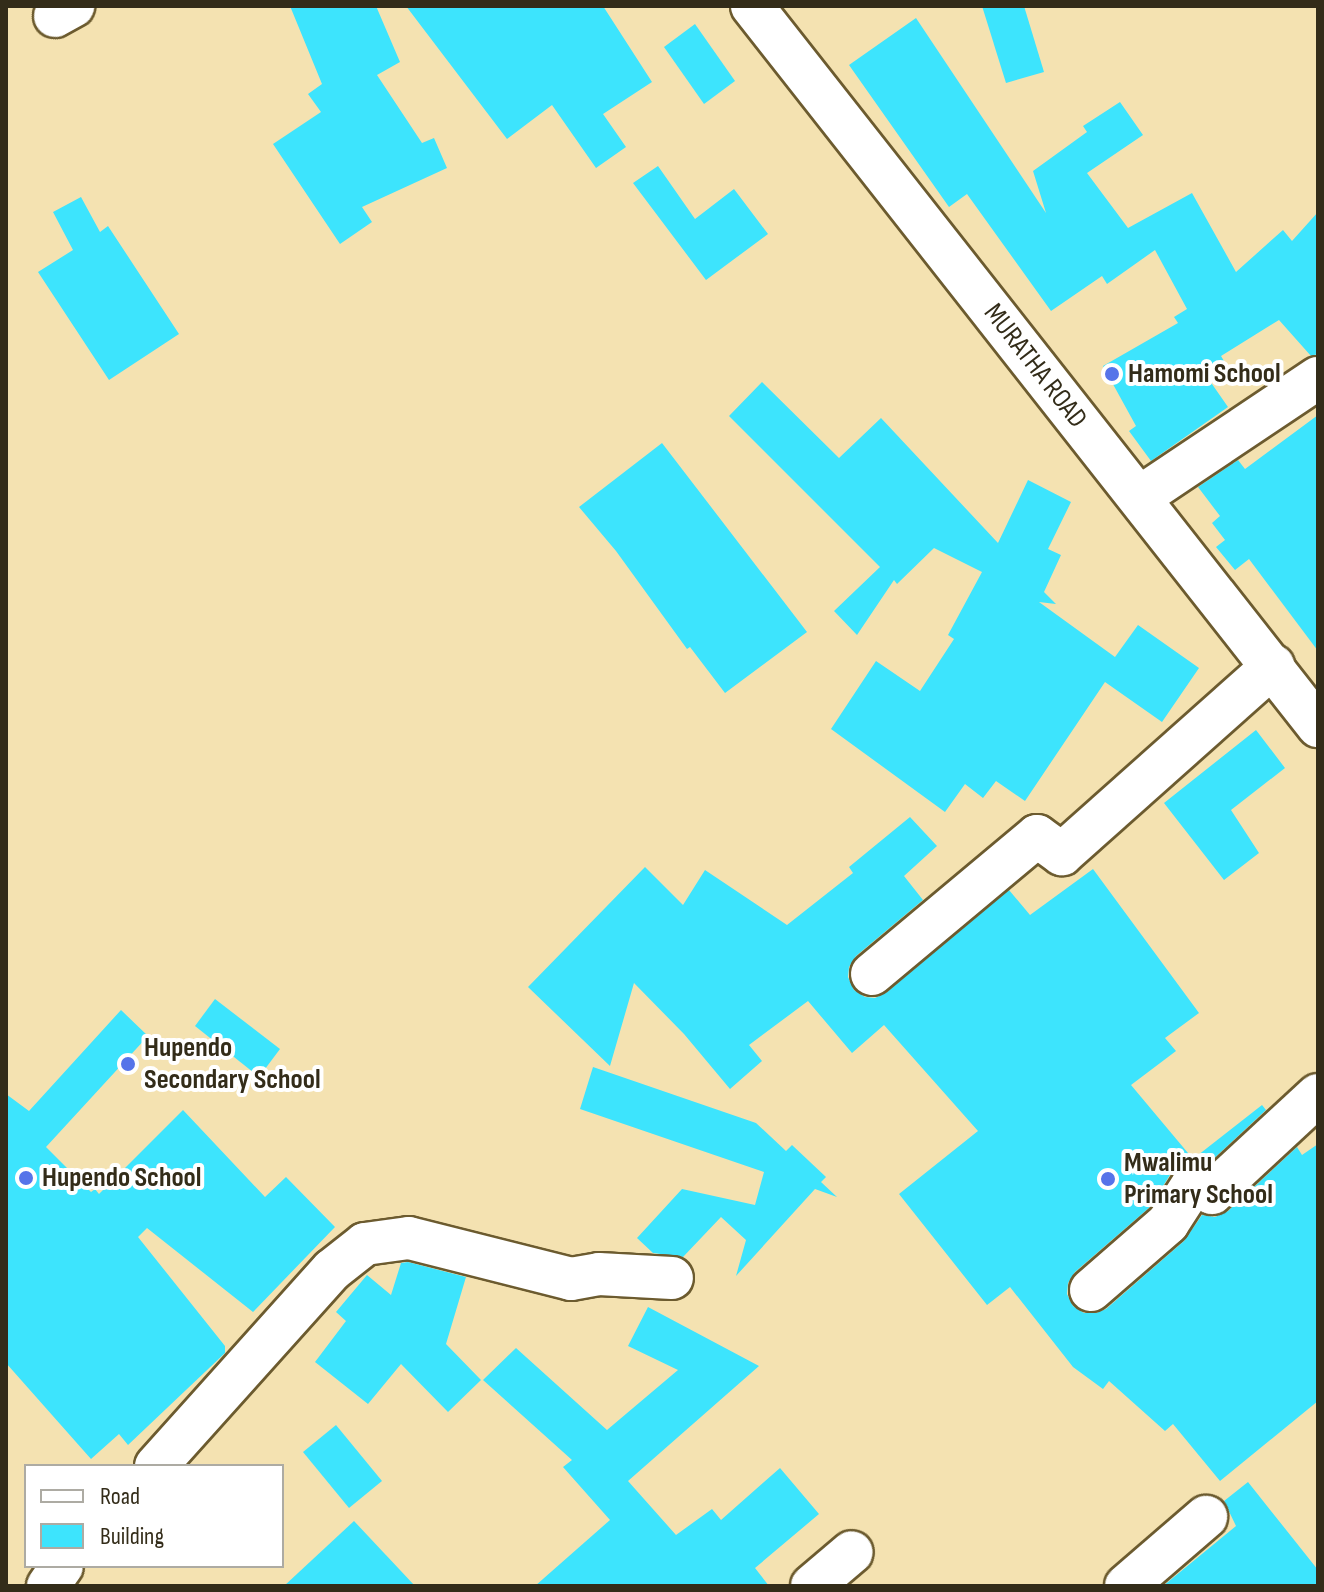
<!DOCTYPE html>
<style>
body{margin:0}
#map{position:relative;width:1324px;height:1592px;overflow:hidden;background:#f4e2b1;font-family:"Sofia Sans Condensed",sans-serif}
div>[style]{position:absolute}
.building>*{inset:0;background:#3de4fd}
.roads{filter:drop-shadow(2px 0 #6c5b2f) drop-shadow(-2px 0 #6c5b2f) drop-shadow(0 2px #6c5b2f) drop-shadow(0 -2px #6c5b2f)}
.minor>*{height:42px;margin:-21px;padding:0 21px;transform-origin:21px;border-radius:21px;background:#fff}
.dots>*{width:22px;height:22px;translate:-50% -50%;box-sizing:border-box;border:4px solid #fff;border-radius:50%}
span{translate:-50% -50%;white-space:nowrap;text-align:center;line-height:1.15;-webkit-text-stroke:8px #fff;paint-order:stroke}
.street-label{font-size:28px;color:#332c19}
.poi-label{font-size:28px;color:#332c19;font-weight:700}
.left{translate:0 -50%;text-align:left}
.frame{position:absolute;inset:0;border:8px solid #332c19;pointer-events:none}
.legend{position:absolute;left:24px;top:1464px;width:260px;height:104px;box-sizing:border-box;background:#fff;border:2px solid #adaba3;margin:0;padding:10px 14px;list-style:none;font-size:24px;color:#332c19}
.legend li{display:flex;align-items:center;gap:16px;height:40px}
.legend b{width:40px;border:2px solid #adaba3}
</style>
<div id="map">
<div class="building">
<i style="clip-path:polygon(290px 6px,376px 6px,400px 62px,377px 75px,422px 143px,434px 138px,447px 168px,362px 207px,372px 222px,340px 244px,273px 144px,321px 112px,308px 94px,322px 84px)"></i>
<i style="clip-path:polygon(406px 6px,603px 6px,652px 82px,603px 114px,626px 147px,596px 168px,552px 105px,507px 139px)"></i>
<i style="clip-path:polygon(982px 6px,1024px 6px,1044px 72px,1006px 83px)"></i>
<i style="clip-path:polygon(916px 18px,1046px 213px,1033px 171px,1087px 132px,1083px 126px,1120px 102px,1143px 135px,1087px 173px,1128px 228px,1192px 193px,1236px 272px,1283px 230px,1292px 241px,1318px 212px,1318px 354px,1311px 356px,1279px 320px,1221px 356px,1224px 361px,1205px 374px,1228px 407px,1151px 461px,1129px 431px,1136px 426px,1103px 366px,1178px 323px,1174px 317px,1187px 309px,1155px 250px,1107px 284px,1102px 276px,1051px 311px,967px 194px,949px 207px,849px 65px)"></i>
<i style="clip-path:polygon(695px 24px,735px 81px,704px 104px,664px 47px)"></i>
<i style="clip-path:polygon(658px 166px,695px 219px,734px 189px,768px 234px,706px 280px,633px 183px)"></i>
<i style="clip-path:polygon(81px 197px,100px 232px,108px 226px,179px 334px,109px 380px,38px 272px,73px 250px,53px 212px)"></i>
<i style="clip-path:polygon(762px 382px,839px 458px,881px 418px,998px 543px,1028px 480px,1071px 502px,1048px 549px,1061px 555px,1044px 592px,1056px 604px,1039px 602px,1115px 657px,1138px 625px,1199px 668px,1162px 722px,1105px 682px,1025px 801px,996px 781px,983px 798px,965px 784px,945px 812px,831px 729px,876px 661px,920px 691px,954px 639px,948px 635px,982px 572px,934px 548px,897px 584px,894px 580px,857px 635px,834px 611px,880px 567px,729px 416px)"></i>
<i style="clip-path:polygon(1318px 415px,1318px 651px,1249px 559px,1235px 570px,1216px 547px,1225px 540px,1212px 523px,1220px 516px,1198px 487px,1238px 460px,1245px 469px)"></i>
<i style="clip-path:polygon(662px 443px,807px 632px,725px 693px,690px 647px,687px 649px,616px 551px,579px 507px)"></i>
<i style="clip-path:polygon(1256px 730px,1285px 768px,1231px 810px,1259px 853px,1224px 880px,1164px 803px)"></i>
<i style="clip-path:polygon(910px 817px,937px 846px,904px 876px,923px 900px,856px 956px,849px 967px,848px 977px,854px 990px,865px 997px,875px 998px,887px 992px,1009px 890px,1030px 915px,1093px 869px,1199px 1013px,1165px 1038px,1176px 1051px,1131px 1085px,1193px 1159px,1262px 1105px,1266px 1110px,1208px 1164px,1191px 1160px,1173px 1170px,1150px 1207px,1075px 1272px,1068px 1283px,1067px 1294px,1073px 1306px,1084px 1313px,1096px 1313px,1106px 1309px,1184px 1241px,1202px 1215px,1215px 1217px,1228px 1211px,1297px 1147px,1302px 1155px,1318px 1144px,1318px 1401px,1220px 1481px,1173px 1424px,1165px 1431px,1109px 1381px,1103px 1389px,1073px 1367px,1010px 1287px,987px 1305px,899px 1194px,978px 1131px,884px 1025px,852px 1053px,808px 1001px,749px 1045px,762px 1061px,730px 1089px,684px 1034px,634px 983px,610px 1066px,528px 987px,645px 867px,683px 905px,705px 870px,787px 925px,853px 873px,849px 867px)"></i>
<i style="clip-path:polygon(215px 999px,280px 1049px,259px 1077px,195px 1026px)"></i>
<i style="clip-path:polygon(121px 1010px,148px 1036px,46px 1147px,91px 1192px,95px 1189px,99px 1194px,183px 1110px,265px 1197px,286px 1177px,335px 1227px,253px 1312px,147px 1228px,138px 1237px,225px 1346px,225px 1353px,128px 1445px,119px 1434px,91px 1459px,6px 1363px,6px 1094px,29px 1111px)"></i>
<i style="clip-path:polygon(593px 1067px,756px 1123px,786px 1151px,792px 1145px,826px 1177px,821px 1182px,837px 1197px,815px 1189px,736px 1276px,746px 1240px,721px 1217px,683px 1257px,653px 1253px,637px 1238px,682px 1189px,755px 1205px,764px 1172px,580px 1109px)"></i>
<i style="clip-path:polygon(408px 1262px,466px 1277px,446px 1344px,481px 1380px,448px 1412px,401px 1364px,368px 1404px,315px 1362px,346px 1321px,336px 1312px,367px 1275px,391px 1295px,401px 1263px)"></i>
<i style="clip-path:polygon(648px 1307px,759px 1366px,628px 1481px,676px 1535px,712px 1509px,721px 1520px,780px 1468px,819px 1514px,755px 1568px,769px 1586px,535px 1586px,610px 1520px,563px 1467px,572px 1460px,483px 1380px,516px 1348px,607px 1430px,678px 1370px,628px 1346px)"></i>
<i style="clip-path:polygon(336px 1425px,382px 1481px,349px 1508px,303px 1452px)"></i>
<i style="clip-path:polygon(1248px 1482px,1318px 1570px,1318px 1586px,1163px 1586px,1236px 1526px,1224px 1501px)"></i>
<i style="clip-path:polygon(354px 1521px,415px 1586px,284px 1586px)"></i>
</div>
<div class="roads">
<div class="minor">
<i style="left:752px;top:6px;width:916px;rotate:51.83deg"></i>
<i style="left:55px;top:16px;width:21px;rotate:-29deg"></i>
<i style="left:1140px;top:497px;width:214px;rotate:-33.8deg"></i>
<i style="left:872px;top:974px;width:215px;rotate:-39.9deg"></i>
<i style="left:1037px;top:836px;width:31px;rotate:36deg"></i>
<i style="left:1062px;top:854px;width:283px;rotate:-41.7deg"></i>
<i style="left:1091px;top:1290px;width:102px;rotate:-41deg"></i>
<i style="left:1168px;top:1223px;width:46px;rotate:-57.3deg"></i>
<i style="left:1193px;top:1184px;width:21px;rotate:25deg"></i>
<i style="left:1212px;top:1193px;width:144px;rotate:-42.8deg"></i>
<i style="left:156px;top:1466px;width:263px;rotate:-48.1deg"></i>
<i style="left:332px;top:1270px;width:42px;rotate:-38.2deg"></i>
<i style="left:365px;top:1244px;width:44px;rotate:-7.8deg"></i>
<i style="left:409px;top:1238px;width:167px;rotate:14.2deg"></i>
<i style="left:571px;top:1279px;width:28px;rotate:-10deg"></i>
<i style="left:599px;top:1274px;width:73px;rotate:3.1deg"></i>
<i style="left:48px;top:1586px;width:24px;rotate:-55deg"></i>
<i style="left:812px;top:1586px;width:52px;rotate:-40.4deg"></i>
<i style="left:1126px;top:1586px;width:106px;rotate:-40.8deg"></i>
</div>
</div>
<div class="dots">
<i style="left:1112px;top:374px;background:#5674e9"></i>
<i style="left:128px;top:1064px;background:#5674e9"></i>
<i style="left:26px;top:1178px;background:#5674e9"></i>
<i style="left:1108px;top:1179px;background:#5674e9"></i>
</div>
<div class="street-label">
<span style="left:1035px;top:366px;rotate:52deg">MURATHA ROAD</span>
</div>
<div class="poi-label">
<span class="left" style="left:1128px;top:374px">Hamomi School</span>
<span class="left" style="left:144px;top:1064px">Hupendo<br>Secondary School</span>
<span class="left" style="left:1124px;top:1179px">Mwalimu<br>Primary School</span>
<span class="left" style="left:42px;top:1178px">Hupendo School</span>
</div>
<div class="frame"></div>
<ul class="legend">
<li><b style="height:10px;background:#fff"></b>Road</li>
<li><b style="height:22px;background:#3de4fd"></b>Building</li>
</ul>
</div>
